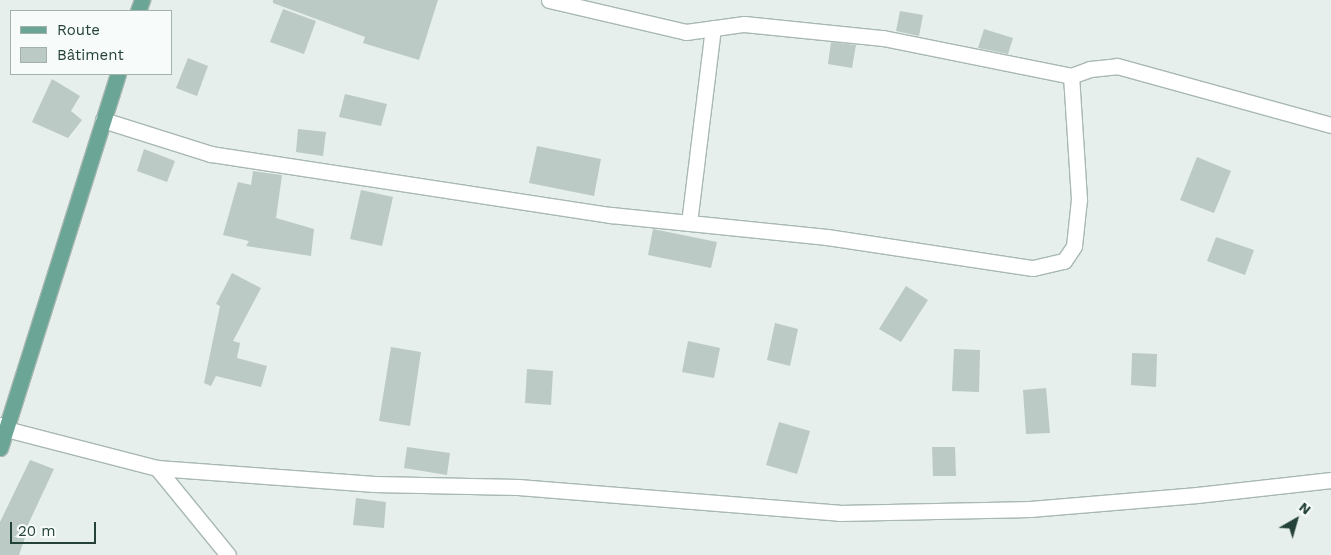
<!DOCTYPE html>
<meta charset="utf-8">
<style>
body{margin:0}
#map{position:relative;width:1331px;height:555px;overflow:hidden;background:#e6efeb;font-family:"Work Sans",sans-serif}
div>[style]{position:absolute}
.building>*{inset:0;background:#bbcac4}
.roads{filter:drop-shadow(1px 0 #a8b8b2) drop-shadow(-1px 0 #a8b8b2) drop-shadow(0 1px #a8b8b2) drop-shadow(0 -1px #a8b8b2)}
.minor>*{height:15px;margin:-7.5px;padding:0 7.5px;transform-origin:7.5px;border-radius:7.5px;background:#fff}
.major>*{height:15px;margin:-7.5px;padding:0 7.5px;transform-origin:7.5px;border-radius:7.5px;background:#6aa596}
span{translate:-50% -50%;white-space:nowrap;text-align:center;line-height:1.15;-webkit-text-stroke:5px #f7fbf9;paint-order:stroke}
.legend{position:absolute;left:10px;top:10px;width:162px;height:65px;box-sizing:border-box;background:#f7fbf9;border:1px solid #a3b1ad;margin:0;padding:6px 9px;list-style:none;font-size:15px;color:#24423a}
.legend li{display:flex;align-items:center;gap:10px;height:25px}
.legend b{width:25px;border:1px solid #a3b1ad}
.north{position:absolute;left:1271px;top:495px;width:50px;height:50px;-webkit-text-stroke:4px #f7fbf9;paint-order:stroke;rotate:38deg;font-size:14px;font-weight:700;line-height:20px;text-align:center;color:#24423a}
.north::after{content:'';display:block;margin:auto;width:18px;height:22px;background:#24423a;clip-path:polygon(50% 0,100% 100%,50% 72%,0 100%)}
.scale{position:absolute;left:10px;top:522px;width:86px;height:22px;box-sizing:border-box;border:2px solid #24423a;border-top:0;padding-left:6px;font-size:15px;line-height:18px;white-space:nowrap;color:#24423a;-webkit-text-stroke:4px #f7fbf9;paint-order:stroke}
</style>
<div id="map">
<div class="building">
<i style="clip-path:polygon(273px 0,438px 0,419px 60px,363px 43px,365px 37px,273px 3px)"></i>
<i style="clip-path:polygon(283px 9px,316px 21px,304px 54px,270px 42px)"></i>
<i style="clip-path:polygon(900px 11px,923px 15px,919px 36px,896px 31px)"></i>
<i style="clip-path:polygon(984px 29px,1013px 38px,1008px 54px,978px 48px)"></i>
<i style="clip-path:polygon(831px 42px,856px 45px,852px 68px,828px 64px)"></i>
<i style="clip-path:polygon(188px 58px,208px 66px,197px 96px,176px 88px)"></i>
<i style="clip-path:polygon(52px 79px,80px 96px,71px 111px,82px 120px,68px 138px,32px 122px)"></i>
<i style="clip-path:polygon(345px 94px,387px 104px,381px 126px,339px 117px)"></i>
<i style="clip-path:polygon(298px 129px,326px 132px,323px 156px,296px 152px)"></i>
<i style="clip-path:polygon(537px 146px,601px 159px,594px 196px,529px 183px)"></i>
<i style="clip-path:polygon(144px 149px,175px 161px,167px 182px,137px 171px)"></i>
<i style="clip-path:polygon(1197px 157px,1231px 171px,1214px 213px,1180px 200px)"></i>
<i style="clip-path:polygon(253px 171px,282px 175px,276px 218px,314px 229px,311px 256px,246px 246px,249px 241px,223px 235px,238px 182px,251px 185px)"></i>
<i style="clip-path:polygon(361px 190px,393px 197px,382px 246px,350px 239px)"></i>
<i style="clip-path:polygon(653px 229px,717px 242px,711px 268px,648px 255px)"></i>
<i style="clip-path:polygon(1216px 237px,1254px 250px,1245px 275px,1207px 261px)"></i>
<i style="clip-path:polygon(232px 273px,261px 288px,233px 341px,240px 343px,237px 358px,267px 366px,261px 387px,216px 376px,211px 386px,204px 383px,220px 306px,216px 304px)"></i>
<i style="clip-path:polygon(906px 286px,928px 300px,901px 342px,879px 329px)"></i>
<i style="clip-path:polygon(775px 323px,798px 329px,790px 366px,767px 360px)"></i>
<i style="clip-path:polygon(688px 341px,720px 348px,714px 378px,682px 372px)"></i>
<i style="clip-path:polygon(391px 347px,421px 352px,410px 426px,379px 421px)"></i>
<i style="clip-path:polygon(954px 349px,980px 350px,979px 392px,952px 391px)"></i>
<i style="clip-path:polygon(1132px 353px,1157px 354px,1156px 387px,1131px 385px)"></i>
<i style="clip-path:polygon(527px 369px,553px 371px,551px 405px,525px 403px)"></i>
<i style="clip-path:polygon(1046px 388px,1050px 433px,1026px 434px,1023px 390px)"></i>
<i style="clip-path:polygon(779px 422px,810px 431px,797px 474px,766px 465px)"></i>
<i style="clip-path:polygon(407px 447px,450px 453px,447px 475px,404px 468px)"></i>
<i style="clip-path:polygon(932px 447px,955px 447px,956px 476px,933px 476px)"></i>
<i style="clip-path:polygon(30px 460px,54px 469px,25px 531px,27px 532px,19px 555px,0 555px,0 522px)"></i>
<i style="clip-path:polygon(356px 498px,386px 502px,384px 528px,353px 525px)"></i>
</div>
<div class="roads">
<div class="minor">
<i style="left:549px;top:0;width:141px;rotate:13.1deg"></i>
<i style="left:686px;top:32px;width:59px;rotate:-7.9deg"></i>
<i style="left:744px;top:24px;width:140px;rotate:5.8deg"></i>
<i style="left:883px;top:38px;width:192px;rotate:11.4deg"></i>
<i style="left:1071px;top:76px;width:20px;rotate:-20deg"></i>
<i style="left:1090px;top:69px;width:27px;rotate:-6deg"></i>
<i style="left:1117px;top:66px;width:222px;rotate:15.4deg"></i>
<i style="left:103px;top:120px;width:113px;rotate:17.5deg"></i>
<i style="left:211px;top:154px;width:405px;rotate:8.7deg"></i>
<i style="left:611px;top:215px;width:217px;rotate:5.8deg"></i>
<i style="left:827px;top:237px;width:208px;rotate:8.6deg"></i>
<i style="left:1033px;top:268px;width:32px;rotate:-13deg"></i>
<i style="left:1064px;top:261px;width:18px;rotate:-56deg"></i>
<i style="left:1074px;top:246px;width:47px;rotate:-83.9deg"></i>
<i style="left:1079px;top:199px;width:123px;rotate:-93.7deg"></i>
<i style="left:689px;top:223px;width:196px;rotate:-83deg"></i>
<i style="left:0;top:425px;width:7px;rotate:34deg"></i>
<i style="left:6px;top:429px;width:156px;rotate:14.5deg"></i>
<i style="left:157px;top:468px;width:218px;rotate:4.2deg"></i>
<i style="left:374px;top:484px;width:144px;rotate:1.2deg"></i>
<i style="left:518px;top:487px;width:322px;rotate:4.6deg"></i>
<i style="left:839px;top:513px;width:191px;rotate:-1.2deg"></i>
<i style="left:1030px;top:509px;width:168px;rotate:-4.8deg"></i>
<i style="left:1197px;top:495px;width:135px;rotate:-6.4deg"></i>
<i style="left:157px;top:468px;width:112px;rotate:50.8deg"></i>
</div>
<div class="major">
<i style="left:138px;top:11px;width:12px;rotate:-70deg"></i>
<i style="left:0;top:448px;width:392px;rotate:-72.5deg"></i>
</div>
</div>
<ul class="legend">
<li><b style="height:6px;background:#6aa596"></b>Route</li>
<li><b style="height:14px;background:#bbcac4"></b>Bâtiment</li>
</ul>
<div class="north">N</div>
<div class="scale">20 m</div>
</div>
